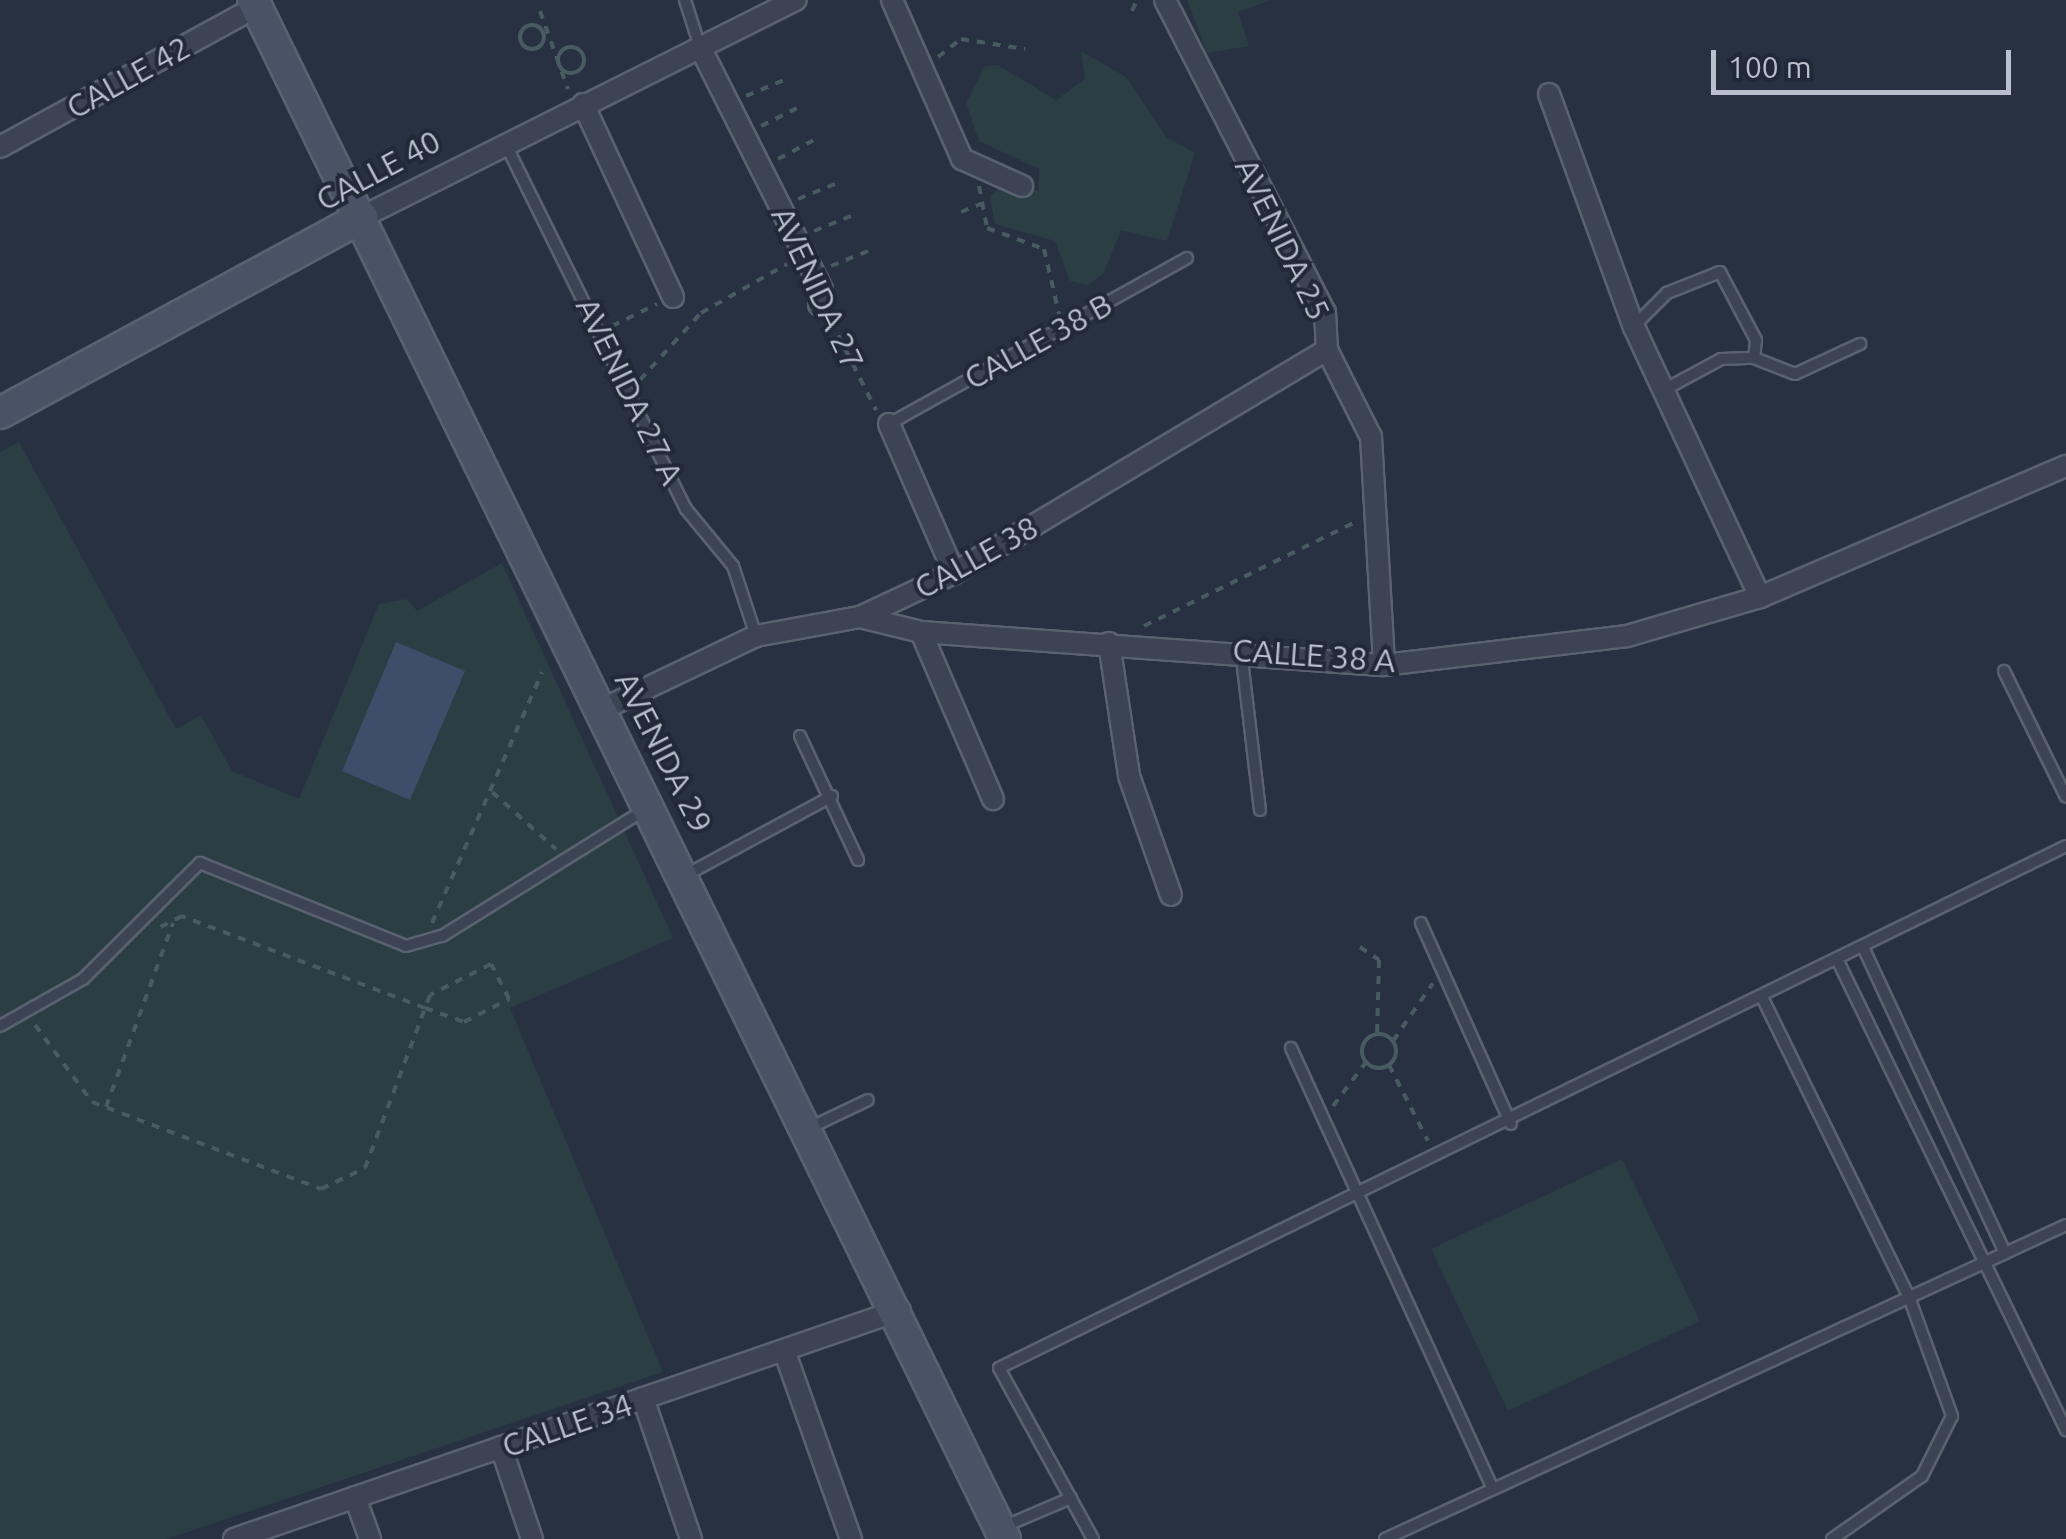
<!DOCTYPE html>
<style>
body{margin:0}
#map{position:relative;width:2066px;height:1539px;overflow:hidden;background:#283142;font-family:Ubuntu,sans-serif}
div>[style]{position:absolute}
.green>*{inset:0;background:#2a3e43}
.water>*{inset:0;background:#3f4d6a}
.path>*{height:4px;margin-top:-2px;transform-origin:0;background:repeating-linear-gradient(90deg,#485b60 0 8px,transparent 0 16px)}
.path>.ring{margin:-2px;padding:0;box-sizing:content-box;background:none;border:4px solid #485b60;border-radius:50%}
.roads{filter:drop-shadow(2px 0 #5a616f) drop-shadow(-2px 0 #5a616f) drop-shadow(0 2px #5a616f) drop-shadow(0 -2px #5a616f)}
.service>*{height:10px;margin:-5px;padding:0 5px;transform-origin:5px;border-radius:5px;background:#3c4352}
.minor>*{height:20px;margin:-10px;padding:0 10px;transform-origin:10px;border-radius:10px;background:#3c4352}
.secondary>*{height:30px;margin:-15px;padding:0 15px;transform-origin:15px;border-radius:15px;background:#4a5265}
span{translate:-50% -50%;white-space:nowrap;text-align:center;line-height:1.15;-webkit-text-stroke:8px #212837;paint-order:stroke}
.street-label{font-size:32px;color:#b9bfcc}
.scale{position:absolute;left:1711px;top:50px;width:300px;height:45px;box-sizing:border-box;border:5px solid #b9bfcc;border-top:0;padding-left:12px;font-size:30px;line-height:35px;white-space:nowrap;color:#b9bfcc;-webkit-text-stroke:8px #212837;paint-order:stroke}
</style>
<div id="map">
<div class="green">
<i style="clip-path:polygon(1187px 0,1271px 0,1238px 12px,1249px 46px,1207px 53px)"></i>
<i style="clip-path:polygon(1081px 51px,1126px 77px,1166px 137px,1195px 153px,1167px 241px,1121px 230px,1104px 273px,1088px 285px,1070px 281px,1055px 241px,995px 224px,990px 196px,1001px 186px,1039px 191px,1039px 169px,979px 141px,966px 103px,985px 66px,998px 65px,1056px 100px,1085px 79px)"></i>
<i style="clip-path:polygon(19px 442px,176px 729px,201px 715px,232px 771px,299px 799px,379px 604px,407px 599px,417px 611px,502px 563px,673px 938px,510px 1008px,663px 1372px,167px 1539px,0 1539px,0 452px)"></i>
<i style="clip-path:polygon(1622px 1159px,1700px 1321px,1508px 1411px,1431px 1249px)"></i>
</div>
<div class="water">
<i style="clip-path:polygon(396px 642px,465px 671px,410px 800px,342px 771px)"></i>
</div>
<div class="path">
<i style="left:540px;top:11px;width:83px;rotate:70.3deg"></i>
<i style="left:1132px;top:11px;width:12px;rotate:-66deg"></i>
<i class="ring" style="left:520px;top:25px;width:20px;height:20px"></i>
<i class="ring" style="left:558px;top:47px;width:22px;height:22px"></i>
<i style="left:938px;top:57px;width:29px;rotate:-38deg"></i>
<i style="left:961px;top:39px;width:65px;rotate:8.9deg"></i>
<i style="left:746px;top:96px;width:41px;rotate:-22.8deg"></i>
<i style="left:761px;top:126px;width:40px;rotate:-26.6deg"></i>
<i style="left:778px;top:159px;width:40px;rotate:-28deg"></i>
<i style="left:979px;top:186px;width:43px;rotate:79.2deg"></i>
<i style="left:987px;top:228px;width:61px;rotate:20.2deg"></i>
<i style="left:1044px;top:249px;width:67px;rotate:77deg"></i>
<i style="left:798px;top:199px;width:40px;rotate:-22deg"></i>
<i style="left:961px;top:212px;width:22px;rotate:-22deg"></i>
<i style="left:814px;top:231px;width:40px;rotate:-22deg"></i>
<i style="left:831px;top:266px;width:40px;rotate:-22deg"></i>
<i style="left:831px;top:321px;width:100px;rotate:63.2deg"></i>
<i style="left:612px;top:326px;width:50px;rotate:-26.1deg"></i>
<i style="left:640px;top:380px;width:91px;rotate:-47.7deg"></i>
<i style="left:701px;top:313px;width:99px;rotate:-29.7deg"></i>
<i style="left:1144px;top:626px;width:235px;rotate:-26.2deg"></i>
<i style="left:492px;top:792px;width:86px;rotate:41.7deg"></i>
<i style="left:432px;top:923px;width:274px;rotate:-66.3deg"></i>
<i style="left:1360px;top:947px;width:23px;rotate:34deg"></i>
<i style="left:1379px;top:960px;width:74px;rotate:91.5deg"></i>
<i style="left:35px;top:1025px;width:96px;rotate:53.5deg"></i>
<i style="left:92px;top:1102px;width:245px;rotate:20.8deg"></i>
<i style="left:321px;top:1189px;width:49px;rotate:-25.5deg"></i>
<i style="left:365px;top:1168px;width:171px;rotate:-69.4deg"></i>
<i style="left:425px;top:1008px;width:41px;rotate:19.7deg"></i>
<i style="left:464px;top:1022px;width:51px;rotate:-27.1deg"></i>
<i style="left:509px;top:999px;width:39px;rotate:-117deg"></i>
<i style="left:491px;top:964px;width:68px;rotate:153.1deg"></i>
<i style="left:430px;top:995px;width:14px;rotate:111deg"></i>
<i style="left:425px;top:1008px;width:260px;rotate:-159.3deg"></i>
<i style="left:182px;top:916px;width:30px;rotate:153deg"></i>
<i class="ring" style="left:1362px;top:1034px;width:30px;height:30px"></i>
<i style="left:1393px;top:1041px;width:70px;rotate:-55.4deg"></i>
<i style="left:1389px;top:1065px;width:85px;rotate:62.8deg"></i>
<i style="left:1333px;top:1106px;width:55px;rotate:-53.1deg"></i>
<i style="left:106px;top:1107px;width:196px;rotate:-70deg"></i>
</div>
<div class="roads">
<div class="service">
<i style="left:685px;top:0;width:49px;rotate:72.3deg"></i>
<i style="left:505px;top:143px;width:408px;rotate:63.7deg"></i>
<i style="left:686px;top:509px;width:74px;rotate:50.5deg"></i>
<i style="left:733px;top:566px;width:74px;rotate:71.8deg"></i>
<i style="left:1634px;top:326px;width:47px;rotate:-45deg"></i>
<i style="left:1667px;top:293px;width:57px;rotate:-21.6deg"></i>
<i style="left:1720px;top:272px;width:77px;rotate:62.1deg"></i>
<i style="left:1756px;top:340px;width:18px;rotate:96deg"></i>
<i style="left:1662px;top:391px;width:67px;rotate:-28.5deg"></i>
<i style="left:1721px;top:359px;width:33px;rotate:-2deg"></i>
<i style="left:1754px;top:358px;width:44px;rotate:21.3deg"></i>
<i style="left:1795px;top:374px;width:72px;rotate:-24.8deg"></i>
<i style="left:889px;top:424px;width:341px;rotate:-29.1deg"></i>
<i style="left:1241px;top:651px;width:160px;rotate:83.2deg"></i>
<i style="left:2004px;top:671px;width:140px;rotate:63.8deg"></i>
<i style="left:800px;top:736px;width:137px;rotate:64.9deg"></i>
<i style="left:686px;top:875px;width:166px;rotate:-28.4deg"></i>
<i style="left:1421px;top:923px;width:220px;rotate:65.9deg"></i>
<i style="left:1863px;top:947px;width:337px;rotate:65.1deg"></i>
<i style="left:1837px;top:959px;width:524px;rotate:64.07deg"></i>
<i style="left:1762px;top:997px;width:334px;rotate:63.9deg"></i>
<i style="left:1909px;top:1297px;width:127px;rotate:70.1deg"></i>
<i style="left:1952px;top:1416px;width:67px;rotate:116.6deg"></i>
<i style="left:1922px;top:1476px;width:110px;rotate:145deg"></i>
<i style="left:0;top:1026px;width:95px;rotate:-29.5deg"></i>
<i style="left:83px;top:979px;width:165px;rotate:-44.8deg"></i>
<i style="left:200px;top:863px;width:222px;rotate:21.9deg"></i>
<i style="left:406px;top:946px;width:37px;rotate:-16deg"></i>
<i style="left:442px;top:936px;width:240px;rotate:-31.9deg"></i>
<i style="left:1291px;top:1048px;width:485px;rotate:65.4deg"></i>
<i style="left:809px;top:1128px;width:65px;rotate:-25.4deg"></i>
<i style="left:1003px;top:1527px;width:74px;rotate:-23.1deg"></i>
<i style="left:1093px;top:1539px;width:195px;rotate:-118.8deg"></i>
<i style="left:999px;top:1368px;width:1188px;rotate:-26.07deg"></i>
<i style="left:1385px;top:1539px;width:750px;rotate:-24.75deg"></i>
</div>
<div class="minor">
<i style="left:892px;top:0;width:174px;rotate:66.2deg"></i>
<i style="left:962px;top:159px;width:66px;rotate:24.2deg"></i>
<i style="left:1165px;top:0;width:351px;rotate:62.9deg"></i>
<i style="left:1325px;top:312px;width:38px;rotate:87deg"></i>
<i style="left:1327px;top:350px;width:97px;rotate:63.2deg"></i>
<i style="left:1371px;top:437px;width:228px;rotate:86.7deg"></i>
<i style="left:700px;top:47px;width:272px;rotate:63.3deg"></i>
<i style="left:822px;top:290px;width:15px;rotate:101deg"></i>
<i style="left:1549px;top:94px;width:248px;rotate:70deg"></i>
<i style="left:1634px;top:327px;width:298px;rotate:65deg"></i>
<i style="left:583px;top:104px;width:213px;rotate:65deg"></i>
<i style="left:0;top:147px;width:292px;rotate:-28.7deg"></i>
<i style="left:362px;top:217px;width:485px;rotate:-26.6deg"></i>
<i style="left:889px;top:424px;width:163px;rotate:66.4deg"></i>
<i style="left:860px;top:617px;width:63px;rotate:13.8deg"></i>
<i style="left:921px;top:632px;width:464px;rotate:4.1deg"></i>
<i style="left:1384px;top:665px;width:245px;rotate:-6.8deg"></i>
<i style="left:1627px;top:636px;width:139px;rotate:-16.3deg"></i>
<i style="left:1760px;top:597px;width:333px;rotate:-23.2deg"></i>
<i style="left:921px;top:632px;width:182px;rotate:66.7deg"></i>
<i style="left:1109px;top:643px;width:134px;rotate:81.4deg"></i>
<i style="left:1129px;top:776px;width:126px;rotate:70.6deg"></i>
<i style="left:603px;top:709px;width:170px;rotate:-25.5deg"></i>
<i style="left:756px;top:636px;width:106px;rotate:-10.4deg"></i>
<i style="left:860px;top:617px;width:104px;rotate:-25.1deg"></i>
<i style="left:954px;top:573px;width:435px;rotate:-30.9deg"></i>
<i style="left:784px;top:1350px;width:201px;rotate:70.5deg"></i>
<i style="left:643px;top:1398px;width:149px;rotate:71.2deg"></i>
<i style="left:501px;top:1447px;width:97px;rotate:71.4deg"></i>
<i style="left:355px;top:1497px;width:45px;rotate:70.3deg"></i>
<i style="left:234px;top:1539px;width:704px;rotate:-18.98deg"></i>
</div>
<div class="secondary">
<i style="left:253px;top:0;width:1713px;rotate:63.96deg"></i>
<i style="left:0;top:413px;width:412px;rotate:-28.4deg"></i>
</div>
</div>
<div class="street-label">
<span style="left:128px;top:77px;rotate:-29deg">CALLE 42</span>
<span style="left:378px;top:170px;rotate:-28deg">CALLE 40</span>
<span style="left:1283px;top:239px;rotate:64deg">AVENIDA 25</span>
<span style="left:818px;top:288px;rotate:65deg">AVENIDA 27</span>
<span style="left:1038px;top:341px;rotate:-29deg">CALLE 38 B</span>
<span style="left:630px;top:391px;rotate:64deg">AVENIDA 27 A</span>
<span style="left:976px;top:557px;rotate:-29deg">CALLE 38</span>
<span style="left:1314px;top:655px;rotate:4deg">CALLE 38 A</span>
<span style="left:664px;top:752px;rotate:63deg">AVENIDA 29</span>
<span style="left:567px;top:1425px;rotate:-19deg">CALLE 34</span>
</div>
<div class="scale">100 m</div>
</div>
